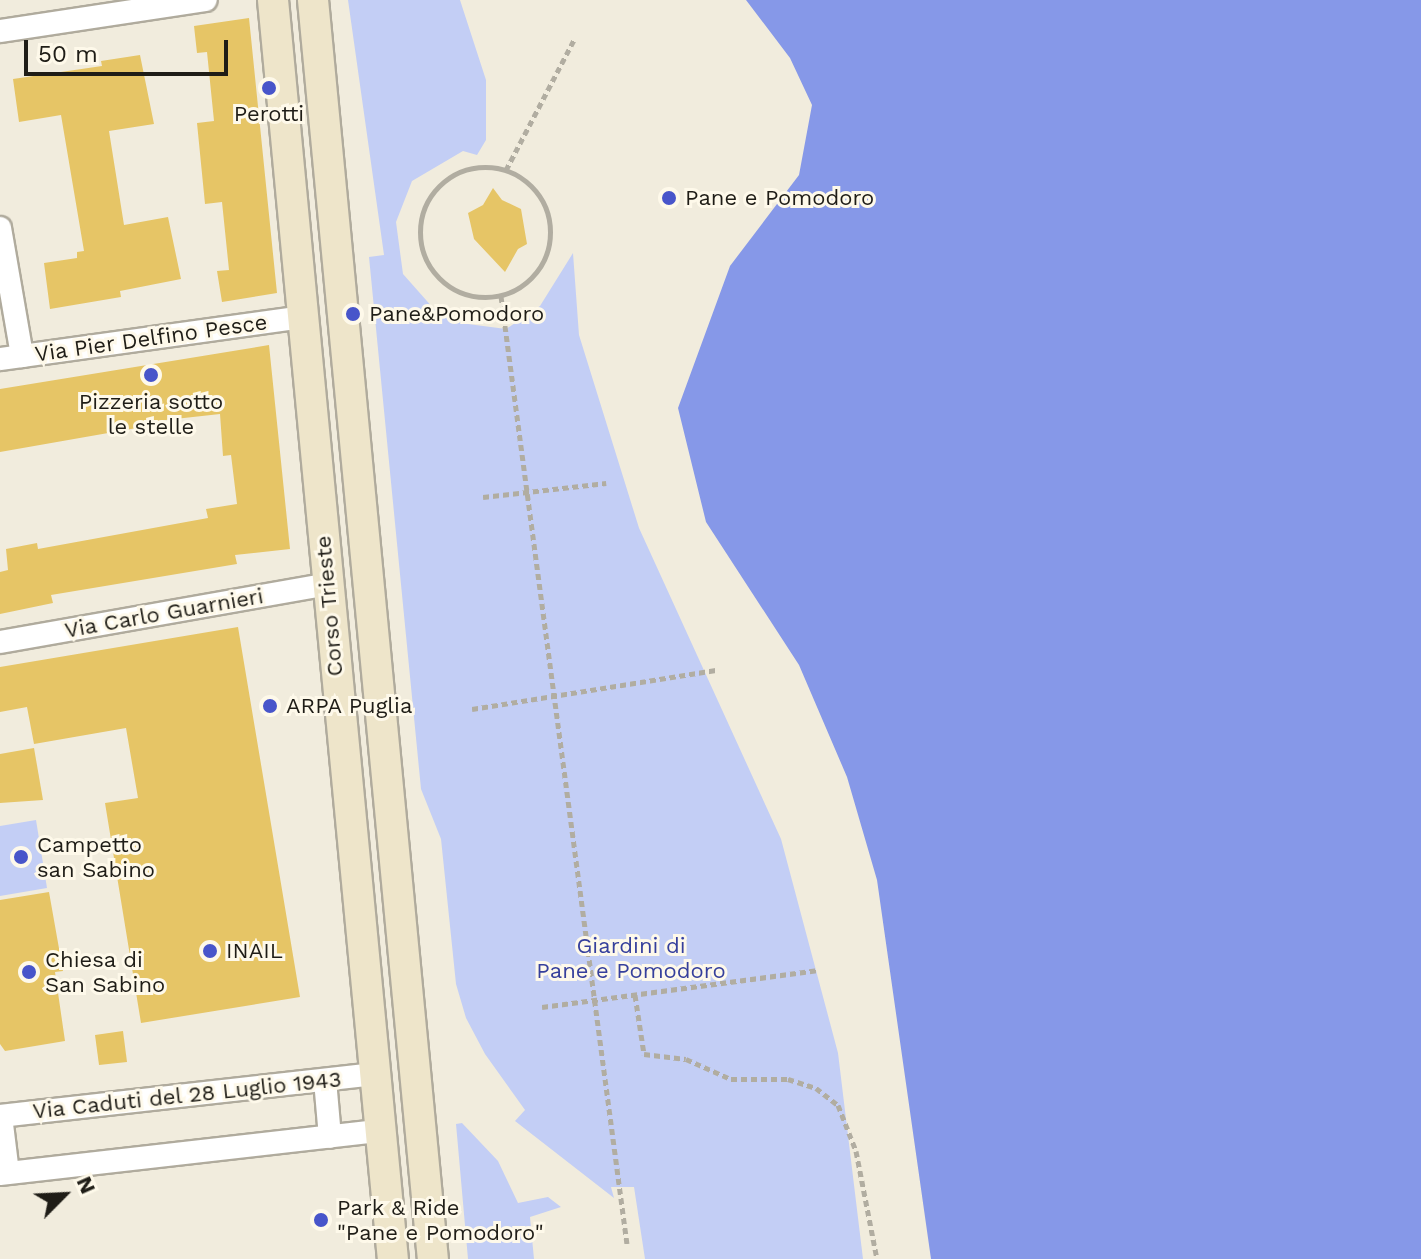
<!DOCTYPE html>
<style>
body{margin:0}
#map{position:relative;width:1421px;height:1259px;overflow:hidden;background:#f1ecdd;font-family:"Work Sans",sans-serif}
div>[style]{position:absolute}
.green>*{inset:0;background:#c3cef5}
.water>*{inset:0;background:#8698e8}
.building>*{inset:0;background:#e6c566}
.path>*{height:5px;margin-top:-2.5px;transform-origin:0;background:repeating-linear-gradient(90deg,#b1ada1 0 6px,transparent 0 10px)}
.path>.ring{margin:-2.5px;padding:0;box-sizing:content-box;background:none;border:5px solid #b1ada1;border-radius:50%}
.roads{filter:drop-shadow(2px 0 #b0ab9d) drop-shadow(-2px 0 #b0ab9d) drop-shadow(0 2px #b0ab9d) drop-shadow(0 -2px #b0ab9d)}
.minor>*{height:22px;margin:-11px;padding:0 11px;transform-origin:11px;border-radius:11px;background:#fff}
.secondary>*{height:30px;margin:-15px;padding:0 15px;transform-origin:15px;border-radius:15px;background:#eee5ca}
.dots>*{width:22px;height:22px;translate:-50% -50%;box-sizing:border-box;border:4px solid #fef9ea;border-radius:50%}
span{translate:-50% -50%;white-space:nowrap;text-align:center;line-height:1.15;-webkit-text-stroke:6px #fef9ea;paint-order:stroke}
.poi-label{font-size:22px;color:#1f1d17}
.left{translate:0 -50%;text-align:left}
.street-label{font-size:22px;color:#1f1d17}
.park-label{font-size:22px;color:#353f9c}
.north{position:absolute;left:24px;top:1155px;width:80px;height:80px;-webkit-text-stroke:6px #fef9ea;paint-order:stroke;rotate:66deg;font-size:22px;font-weight:700;line-height:32px;text-align:center;color:#1f1d17}
.north::after{content:'';display:block;margin:auto;width:28px;height:36px;background:#1f1d17;clip-path:polygon(50% 0,100% 100%,50% 72%,0 100%)}
.scale{position:absolute;left:24px;top:40px;width:204px;height:36px;box-sizing:border-box;border:4px solid #1f1d17;border-top:0;padding-left:10px;font-size:24px;line-height:28px;white-space:nowrap;color:#1f1d17;-webkit-text-stroke:6px #fef9ea;paint-order:stroke}
</style>
<div id="map">
<div class="green">
<i style="clip-path:polygon(348px 0,460px 0,486px 80px,486px 140px,477px 155px,463px 151px,412px 181px,396px 222px,403px 274px,434px 309px,468px 324px,506px 329px,540px 306px,573px 253px,579px 335px,639px 528px,781px 839px,838px 1053px,863px 1259px,645px 1259px,634px 1187px,611px 1187px,614px 1198px,515px 1121px,525px 1110px,485px 1054px,466px 1018px,456px 984px,441px 839px,421px 789px,369px 257px,384px 255px)"></i>
<i style="clip-path:polygon(36px 820px,47px 888px,0 896px,0 826px)"></i>
<i style="clip-path:polygon(462px 1123px,498px 1161px,518px 1203px,548px 1197px,561px 1207px,530px 1217px,534px 1259px,468px 1259px,456px 1124px)"></i>
</div>
<div class="water">
<i style="clip-path:polygon(746px 0,1421px 0,1421px 1259px,931px 1259px,877px 880px,847px 777px,799px 665px,706px 522px,678px 408px,730px 266px,799px 175px,812px 105px,790px 58px)"></i>
</div>
<div class="building">
<i style="clip-path:polygon(249px 18px,277px 293px,222px 302px,217px 271px,229px 270px,222px 202px,205px 204px,197px 123px,214px 121px,207px 52px,197px 53px,194px 26px)"></i>
<i style="clip-path:polygon(140px 55px,154px 124px,109px 131px,124px 225px,168px 217px,181px 279px,120px 291px,121px 297px,50px 309px,44px 263px,77px 258px,77px 252px,84px 251px,61px 115px,19px 122px,13px 79px,102px 66px,101px 61px)"></i>
<i style="clip-path:polygon(493px 188px,502px 200px,521px 209px,527px 244px,518px 249px,505px 272px,474px 239px,468px 213px,483px 205px)"></i>
<i style="clip-path:polygon(269px 345px,290px 549px,235px 555px,237px 564px,51px 595px,53px 603px,0 614px,0 572px,8px 570px,6px 549px,37px 543px,38px 549px,208px 518px,206px 509px,237px 504px,231px 455px,223px 456px,220px 414px,148px 422px,148px 426px,0 452px,0 389px)"></i>
<i style="clip-path:polygon(238px 627px,300px 997px,141px 1023px,105px 803px,138px 798px,126px 728px,34px 744px,27px 707px,0 712px,0 667px)"></i>
<i style="clip-path:polygon(34px 748px,43px 800px,0 803px,0 754px)"></i>
<i style="clip-path:polygon(49px 892px,63px 971px,55px 972px,65px 1041px,5px 1051px,0 1044px,0 900px)"></i>
<i style="clip-path:polygon(123px 1031px,127px 1062px,99px 1065px,95px 1035px)"></i>
</div>
<div class="path">
<i class="ring" style="left:420px;top:167px;width:125px;height:125px"></i>
<i style="left:506px;top:170px;width:149px;rotate:-62.4deg"></i>
<i style="left:501px;top:296px;width:956px;rotate:82.43deg"></i>
<i style="left:483px;top:497px;width:124px;rotate:-6.5deg"></i>
<i style="left:472px;top:709px;width:247px;rotate:-9.1deg"></i>
<i style="left:635px;top:995px;width:60px;rotate:81.3deg"></i>
<i style="left:644px;top:1054px;width:42px;rotate:6.8deg"></i>
<i style="left:686px;top:1059px;width:49px;rotate:24deg"></i>
<i style="left:731px;top:1079px;width:57px"></i>
<i style="left:788px;top:1079px;width:29px;rotate:18deg"></i>
<i style="left:816px;top:1088px;width:28px;rotate:38deg"></i>
<i style="left:838px;top:1105px;width:49px;rotate:68.6deg"></i>
<i style="left:856px;top:1151px;width:110px;rotate:79deg"></i>
<i style="left:542px;top:1007px;width:279px;rotate:-7.6deg"></i>
</div>
<div class="roads">
<div class="minor">
<i style="left:0;top:31px;width:208px;rotate:-8.6deg"></i>
<i style="left:0;top:228px;width:130px;rotate:80.2deg"></i>
<i style="left:0;top:359px;width:305px;rotate:-7.9deg"></i>
<i style="left:0;top:642px;width:333px;rotate:-10deg"></i>
<i style="left:325px;top:1080px;width:57px;rotate:85deg"></i>
<i style="left:0;top:1116px;width:377px;rotate:-6.4deg"></i>
<i style="left:1px;top:1116px;width:57px;rotate:83deg"></i>
<i style="left:0;top:1174px;width:382px;rotate:-6.5deg"></i>
</div>
<div class="secondary">
<i style="left:273px;top:0;width:1265px;rotate:84.56deg"></i>
<i style="left:313px;top:0;width:1265px;rotate:84.56deg"></i>
</div>
</div>
<div class="dots">
<i style="left:269px;top:88px;background:#4855ca"></i>
<i style="left:669px;top:198px;background:#4855ca"></i>
<i style="left:353px;top:314px;background:#4855ca"></i>
<i style="left:151px;top:375px;background:#4855ca"></i>
<i style="left:270px;top:706px;background:#4855ca"></i>
<i style="left:21px;top:857px;background:#4855ca"></i>
<i style="left:210px;top:951px;background:#4855ca"></i>
<i style="left:29px;top:972px;background:#4855ca"></i>
<i style="left:321px;top:1220px;background:#4855ca"></i>
</div>
<div class="poi-label">
<span style="left:269px;top:114px">Perotti</span>
<span class="left" style="left:685px;top:198px">Pane e Pomodoro</span>
<span class="left" style="left:369px;top:314px">Pane&amp;Pomodoro</span>
<span style="left:151px;top:414px">Pizzeria sotto<br>le stelle</span>
<span class="left" style="left:286px;top:706px">ARPA Puglia</span>
<span class="left" style="left:37px;top:857px">Campetto<br>san Sabino</span>
<span class="left" style="left:226px;top:951px">INAIL</span>
<span class="left" style="left:45px;top:972px">Chiesa di<br>San Sabino</span>
<span class="left" style="left:337px;top:1220px">Park &amp; Ride<br>"Pane e Pomodoro"</span>
</div>
<div class="street-label">
<span style="left:151px;top:338px;rotate:-8deg">Via Pier Delfino Pesce</span>
<span style="left:329px;top:606px;rotate:-95deg">Corso Trieste</span>
<span style="left:164px;top:613px;rotate:-10deg">Via Carlo Guarnieri</span>
<span style="left:187px;top:1095px;rotate:-6deg">Via Caduti del 28 Luglio 1943</span>
</div>
<div class="park-label">
<span style="left:631px;top:958px">Giardini di<br>Pane e Pomodoro</span>
</div>
<div class="north">N</div>
<div class="scale">50 m</div>
</div>
